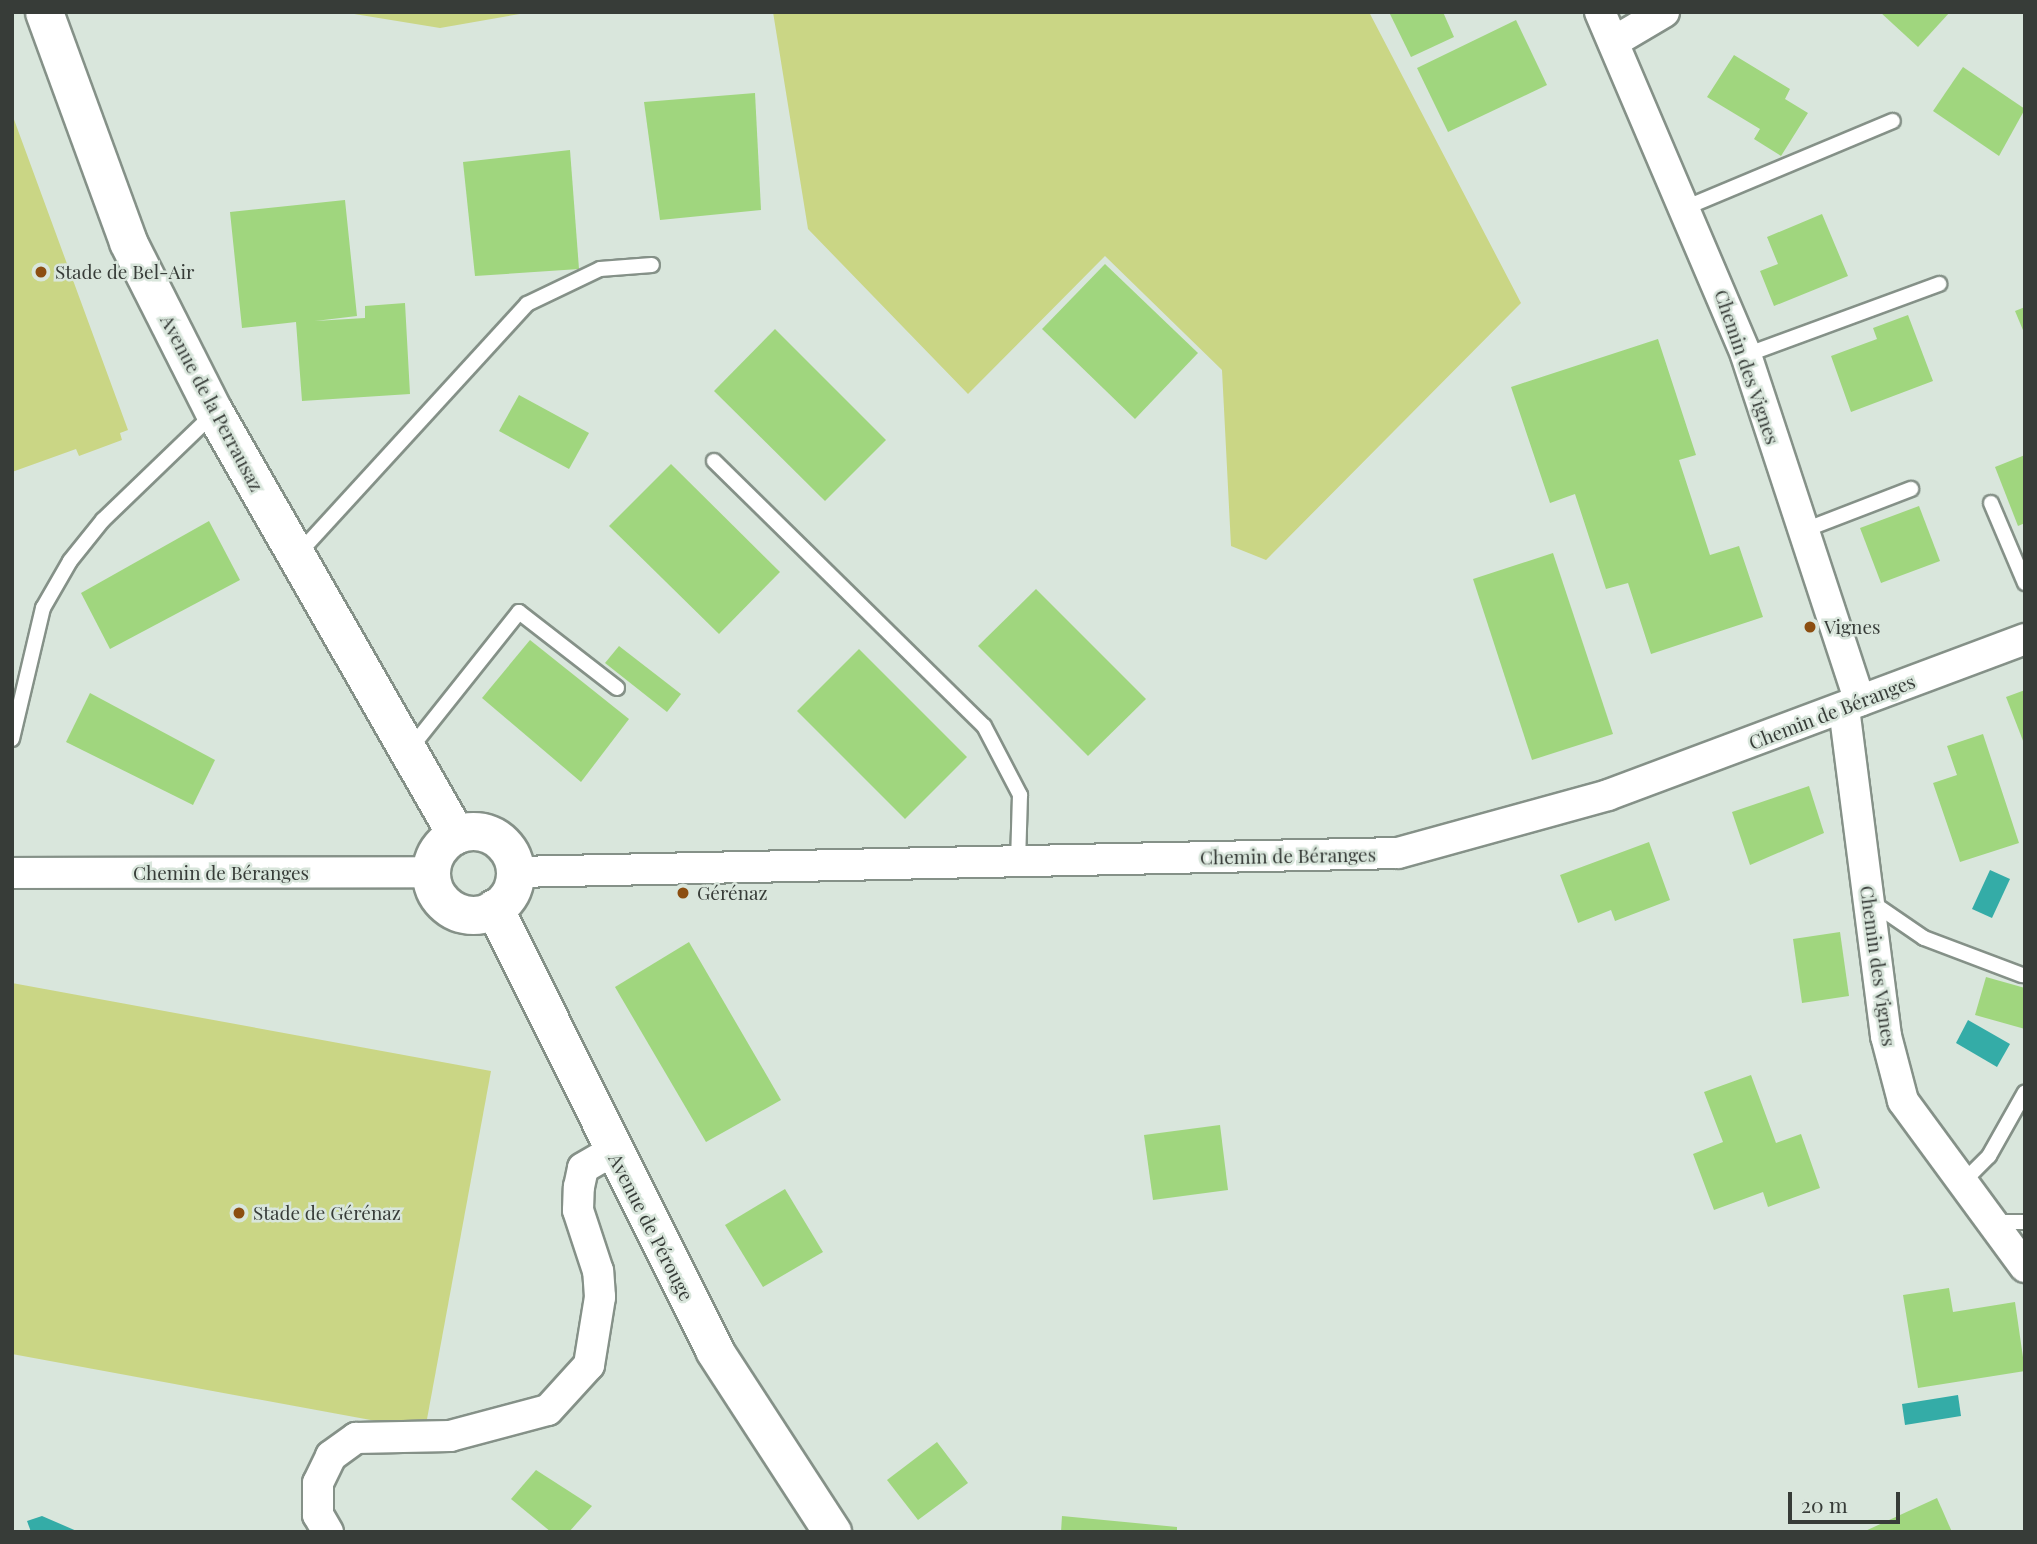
<!DOCTYPE html>
<meta charset="utf-8">
<style>
body{margin:0}
#map{position:relative;width:2037px;height:1544px;overflow:hidden;background:#d9e6dc;font-family:"Playfair Display",serif}
div>[style]{position:absolute}
.green>*{inset:0;background:#cad685}
.water>*{inset:0;background:#34aca7}
.building>*{inset:0;background:#a0d67e}
.roads{filter:drop-shadow(2px 0 #859188) drop-shadow(-2px 0 #859188) drop-shadow(0 2px #859188) drop-shadow(0 -2px #859188)}
.service>*{height:14px;margin:-7px;padding:0 7px;transform-origin:7px;border-radius:7px;background:#fff}
.minor>*{height:30px;margin:-15px;padding:0 15px;transform-origin:15px;border-radius:15px;background:#fff}
.tertiary>*{height:37px;margin:-18.5px;padding:0 18.5px;transform-origin:18.5px;border-radius:18.5px;background:#fff}
.tertiary>.ring{margin:-18.5px;padding:0;box-sizing:content-box;background:none;border:37px solid #fff;border-radius:50%}
.dots>*{width:19px;height:19px;translate:-50% -50%;box-sizing:border-box;border:4px solid #d9e6dc;border-radius:50%}
span{translate:-50% -50%;white-space:nowrap;text-align:center;line-height:1.15;-webkit-text-stroke:5px #d9e6dc;paint-order:stroke}
.poi-label{font-size:19px;color:#373c38}
.left{translate:0 -50%;text-align:left}
.street-label{font-size:19px;color:#373c38}
.frame{position:absolute;inset:0;border:14px solid #373c38;pointer-events:none}
.scale{position:absolute;left:1788px;top:1492px;width:112px;height:32px;box-sizing:border-box;border:4px solid #373c38;border-top:0;padding-left:9px;font-size:21px;line-height:24px;white-space:nowrap;color:#373c38;-webkit-text-stroke:5px #d9e6dc;paint-order:stroke}
</style>
<div id="map">
<div class="green">
<i style="clip-path:polygon(342px 12px,531px 12px,440px 28px)"></i>
<i style="clip-path:polygon(773px 12px,1369px 12px,1521px 303px,1266px 560px,1231px 546px,1222px 370px,1105px 256px,968px 394px,808px 229px)"></i>
<i style="clip-path:polygon(12px 114px,128px 430px,120px 433px,122px 440px,79px 456px,76px 449px,12px 472px)"></i>
<i style="clip-path:polygon(12px 983px,491px 1071px,425px 1430px,12px 1354px)"></i>
</div>
<div class="water">
<i style="clip-path:polygon(1990px 870px,2010px 879px,1992px 918px,1972px 909px)"></i>
<i style="clip-path:polygon(1968px 1020px,2010px 1044px,1997px 1067px,1956px 1043px)"></i>
<i style="clip-path:polygon(1958px 1395px,1961px 1416px,1905px 1425px,1902px 1404px)"></i>
<i style="clip-path:polygon(42px 1516px,79px 1532px,31px 1532px,27px 1521px)"></i>
</div>
<div class="building">
<i style="clip-path:polygon(1389px 12px,1443px 12px,1454px 37px,1411px 57px)"></i>
<i style="clip-path:polygon(1880px 12px,1950px 12px,1918px 47px)"></i>
<i style="clip-path:polygon(1516px 20px,1547px 85px,1448px 132px,1417px 68px)"></i>
<i style="clip-path:polygon(1734px 55px,1790px 89px,1785px 99px,1808px 113px,1781px 156px,1754px 139px,1760px 129px,1707px 97px)"></i>
<i style="clip-path:polygon(1963px 67px,2025px 109px,1999px 156px,1933px 111px)"></i>
<i style="clip-path:polygon(755px 93px,761px 210px,660px 220px,644px 102px)"></i>
<i style="clip-path:polygon(570px 150px,579px 269px,475px 276px,463px 162px)"></i>
<i style="clip-path:polygon(345px 200px,357px 316px,315px 321px,365px 318px,365px 306px,405px 303px,410px 394px,302px 401px,296px 322px,242px 328px,230px 212px)"></i>
<i style="clip-path:polygon(1822px 214px,1848px 276px,1774px 306px,1760px 271px,1778px 264px,1767px 237px)"></i>
<i style="clip-path:polygon(1105px 264px,1198px 353px,1135px 419px,1042px 329px)"></i>
<i style="clip-path:polygon(2025px 307px,2025px 335px,2015px 311px)"></i>
<i style="clip-path:polygon(1908px 315px,1933px 381px,1851px 412px,1831px 356px,1877px 339px,1873px 328px)"></i>
<i style="clip-path:polygon(775px 329px,886px 440px,825px 501px,714px 391px)"></i>
<i style="clip-path:polygon(1658px 339px,1696px 455px,1679px 460px,1710px 555px,1739px 546px,1763px 617px,1651px 654px,1628px 583px,1606px 589px,1575px 494px,1550px 503px,1511px 387px)"></i>
<i style="clip-path:polygon(519px 395px,589px 433px,569px 469px,499px 431px)"></i>
<i style="clip-path:polygon(2025px 455px,2025px 523px,2018px 526px,1995px 467px)"></i>
<i style="clip-path:polygon(671px 464px,780px 572px,719px 634px,609px 526px)"></i>
<i style="clip-path:polygon(1919px 506px,1940px 561px,1881px 583px,1860px 528px)"></i>
<i style="clip-path:polygon(209px 521px,240px 580px,110px 649px,81px 593px)"></i>
<i style="clip-path:polygon(1553px 553px,1613px 734px,1532px 760px,1473px 579px)"></i>
<i style="clip-path:polygon(1036px 589px,1146px 699px,1088px 756px,978px 646px)"></i>
<i style="clip-path:polygon(530px 640px,629px 719px,581px 782px,482px 698px)"></i>
<i style="clip-path:polygon(619px 646px,681px 694px,667px 712px,605px 663px)"></i>
<i style="clip-path:polygon(859px 649px,967px 757px,905px 819px,797px 711px)"></i>
<i style="clip-path:polygon(2025px 690px,2025px 746px,2006px 697px)"></i>
<i style="clip-path:polygon(90px 693px,215px 760px,193px 805px,66px 742px)"></i>
<i style="clip-path:polygon(1983px 734px,2019px 843px,1960px 862px,1933px 783px,1957px 775px,1947px 746px)"></i>
<i style="clip-path:polygon(1809px 786px,1824px 833px,1750px 865px,1732px 812px)"></i>
<i style="clip-path:polygon(1649px 842px,1670px 900px,1615px 921px,1611px 910px,1578px 923px,1560px 875px)"></i>
<i style="clip-path:polygon(1840px 932px,1849px 996px,1802px 1003px,1793px 939px)"></i>
<i style="clip-path:polygon(689px 942px,781px 1100px,706px 1142px,615px 987px)"></i>
<i style="clip-path:polygon(1986px 977px,2025px 988px,2025px 1029px,1975px 1015px)"></i>
<i style="clip-path:polygon(1751px 1075px,1776px 1143px,1801px 1134px,1820px 1188px,1768px 1207px,1763px 1192px,1714px 1210px,1693px 1154px,1723px 1142px,1704px 1092px)"></i>
<i style="clip-path:polygon(1220px 1125px,1228px 1190px,1153px 1200px,1144px 1135px)"></i>
<i style="clip-path:polygon(785px 1189px,823px 1252px,763px 1287px,725px 1225px)"></i>
<i style="clip-path:polygon(1949px 1288px,1953px 1312px,2015px 1302px,2025px 1371px,1918px 1388px,1903px 1295px)"></i>
<i style="clip-path:polygon(937px 1442px,968px 1483px,918px 1520px,887px 1480px)"></i>
<i style="clip-path:polygon(536px 1470px,592px 1506px,569px 1532px,551px 1532px,511px 1499px)"></i>
<i style="clip-path:polygon(1937px 1498px,1952px 1532px,1863px 1532px)"></i>
<i style="clip-path:polygon(1062px 1516px,1177px 1527px,1177px 1532px,1061px 1532px)"></i>
</div>
<div class="roads">
<div class="service">
<i style="left:1687px;top:207px;width:223px;rotate:-22.7deg"></i>
<i style="left:1746px;top:355px;width:206px;rotate:-20.2deg"></i>
<i style="left:714px;top:461px;width:378px;rotate:44.5deg"></i>
<i style="left:984px;top:726px;width:78px;rotate:62.4deg"></i>
<i style="left:1020px;top:795px;width:68px;rotate:91.7deg"></i>
<i style="left:1991px;top:503px;width:87px;rotate:67deg"></i>
<i style="left:1802px;top:531px;width:117px;rotate:-21.1deg"></i>
<i style="left:298px;top:554px;width:339px;rotate:-47.5deg"></i>
<i style="left:527px;top:304px;width:81px;rotate:-25.6deg"></i>
<i style="left:600px;top:269px;width:52px;rotate:-4.4deg"></i>
<i style="left:12px;top:739px;width:135px;rotate:-76.7deg"></i>
<i style="left:43px;top:608px;width:54px;rotate:-60.1deg"></i>
<i style="left:70px;top:561px;width:53px;rotate:-51.2deg"></i>
<i style="left:103px;top:520px;width:153px;rotate:-43.9deg"></i>
<i style="left:410px;top:749px;width:175px;rotate:-51.5deg"></i>
<i style="left:519px;top:612px;width:124px;rotate:37.8deg"></i>
<i style="left:1870px;top:901px;width:65px;rotate:34.4deg"></i>
<i style="left:1924px;top:938px;width:105px;rotate:20.7deg"></i>
<i style="left:1962px;top:1183px;width:38px;rotate:-45deg"></i>
<i style="left:1989px;top:1156px;width:73px;rotate:-60.6deg"></i>
<i style="left:1994px;top:1222px;width:31px"></i>
</div>
<div class="minor">
<i style="left:1600px;top:12px;width:373px;rotate:66.9deg"></i>
<i style="left:1746px;top:355px;width:364px;rotate:71.8deg"></i>
<i style="left:1615px;top:41px;width:57px;rotate:-30.6deg"></i>
<i style="left:1844px;top:708px;width:331px;rotate:82.7deg"></i>
<i style="left:1886px;top:1036px;width:67px;rotate:75.3deg"></i>
<i style="left:1903px;top:1101px;width:206px;rotate:53.7deg"></i>
<i style="left:515px;top:872px;width:883px;rotate:-1.23deg"></i>
<i style="left:1398px;top:853px;width:218px;rotate:-15.4deg"></i>
<i style="left:1608px;top:795px;width:445px;rotate:-20.5deg"></i>
<i style="left:12px;top:873px;width:419px;rotate:-0.1deg"></i>
<i style="left:328px;top:1532px;width:20px;rotate:-120deg"></i>
<i style="left:318px;top:1515px;width:32px;rotate:-90deg"></i>
<i style="left:318px;top:1483px;width:30px;rotate:-64deg"></i>
<i style="left:331px;top:1456px;width:31px;rotate:-36deg"></i>
<i style="left:356px;top:1438px;width:94px;rotate:-1.2deg"></i>
<i style="left:450px;top:1436px;width:101px;rotate:-14.9deg"></i>
<i style="left:548px;top:1410px;width:61px;rotate:-47.7deg"></i>
<i style="left:589px;top:1365px;width:69px;rotate:-80.8deg"></i>
<i style="left:600px;top:1297px;width:26px;rotate:-94deg"></i>
<i style="left:598px;top:1271px;width:64px;rotate:-108.2deg"></i>
<i style="left:578px;top:1210px;width:23px;rotate:-88deg"></i>
<i style="left:579px;top:1187px;width:19px;rotate:-78deg"></i>
<i style="left:583px;top:1168px;width:32px;rotate:-30deg"></i>
</div>
<div class="tertiary">
<i style="left:44px;top:12px;width:245px;rotate:69.9deg"></i>
<i style="left:128px;top:242px;width:191px;rotate:63.2deg"></i>
<i style="left:214px;top:412px;width:487px;rotate:60.2deg"></i>
<i class="ring" style="left:431px;top:831px;width:47px;height:47px"></i>
<i style="left:494px;top:908px;width:494px;rotate:63.5deg"></i>
<i style="left:714px;top:1350px;width:217px;rotate:57deg"></i>
</div>
</div>
<div class="dots">
<i style="left:41px;top:272px;background:#8c4e11"></i>
<i style="left:1810px;top:627px;background:#8c4e11"></i>
<i style="left:683px;top:893px;background:#8c4e11"></i>
<i style="left:239px;top:1213px;background:#8c4e11"></i>
</div>
<div class="poi-label">
<span class="left" style="left:55px;top:272px">Stade de Bel-Air</span>
<span class="left" style="left:1824px;top:627px">Vignes</span>
<span class="left" style="left:697px;top:893px">Gérénaz</span>
<span class="left" style="left:253px;top:1213px">Stade de Gérénaz</span>
</div>
<div class="street-label">
<span style="left:1747px;top:367px;rotate:71deg">Chemin des Vignes</span>
<span style="left:212px;top:403px;rotate:62deg">Avenue de la Perrausaz</span>
<span style="left:1832px;top:712px;rotate:-21deg">Chemin de Béranges</span>
<span style="left:1288px;top:856px;rotate:-1deg">Chemin de Béranges</span>
<span style="left:221px;top:873px">Chemin de Béranges</span>
<span style="left:1878px;top:966px;rotate:82deg">Chemin des Vignes</span>
<span style="left:651px;top:1227px;rotate:63deg">Avenue de Pérouge</span>
</div>
<div class="frame"></div>
<div class="scale">20 m</div>
</div>
